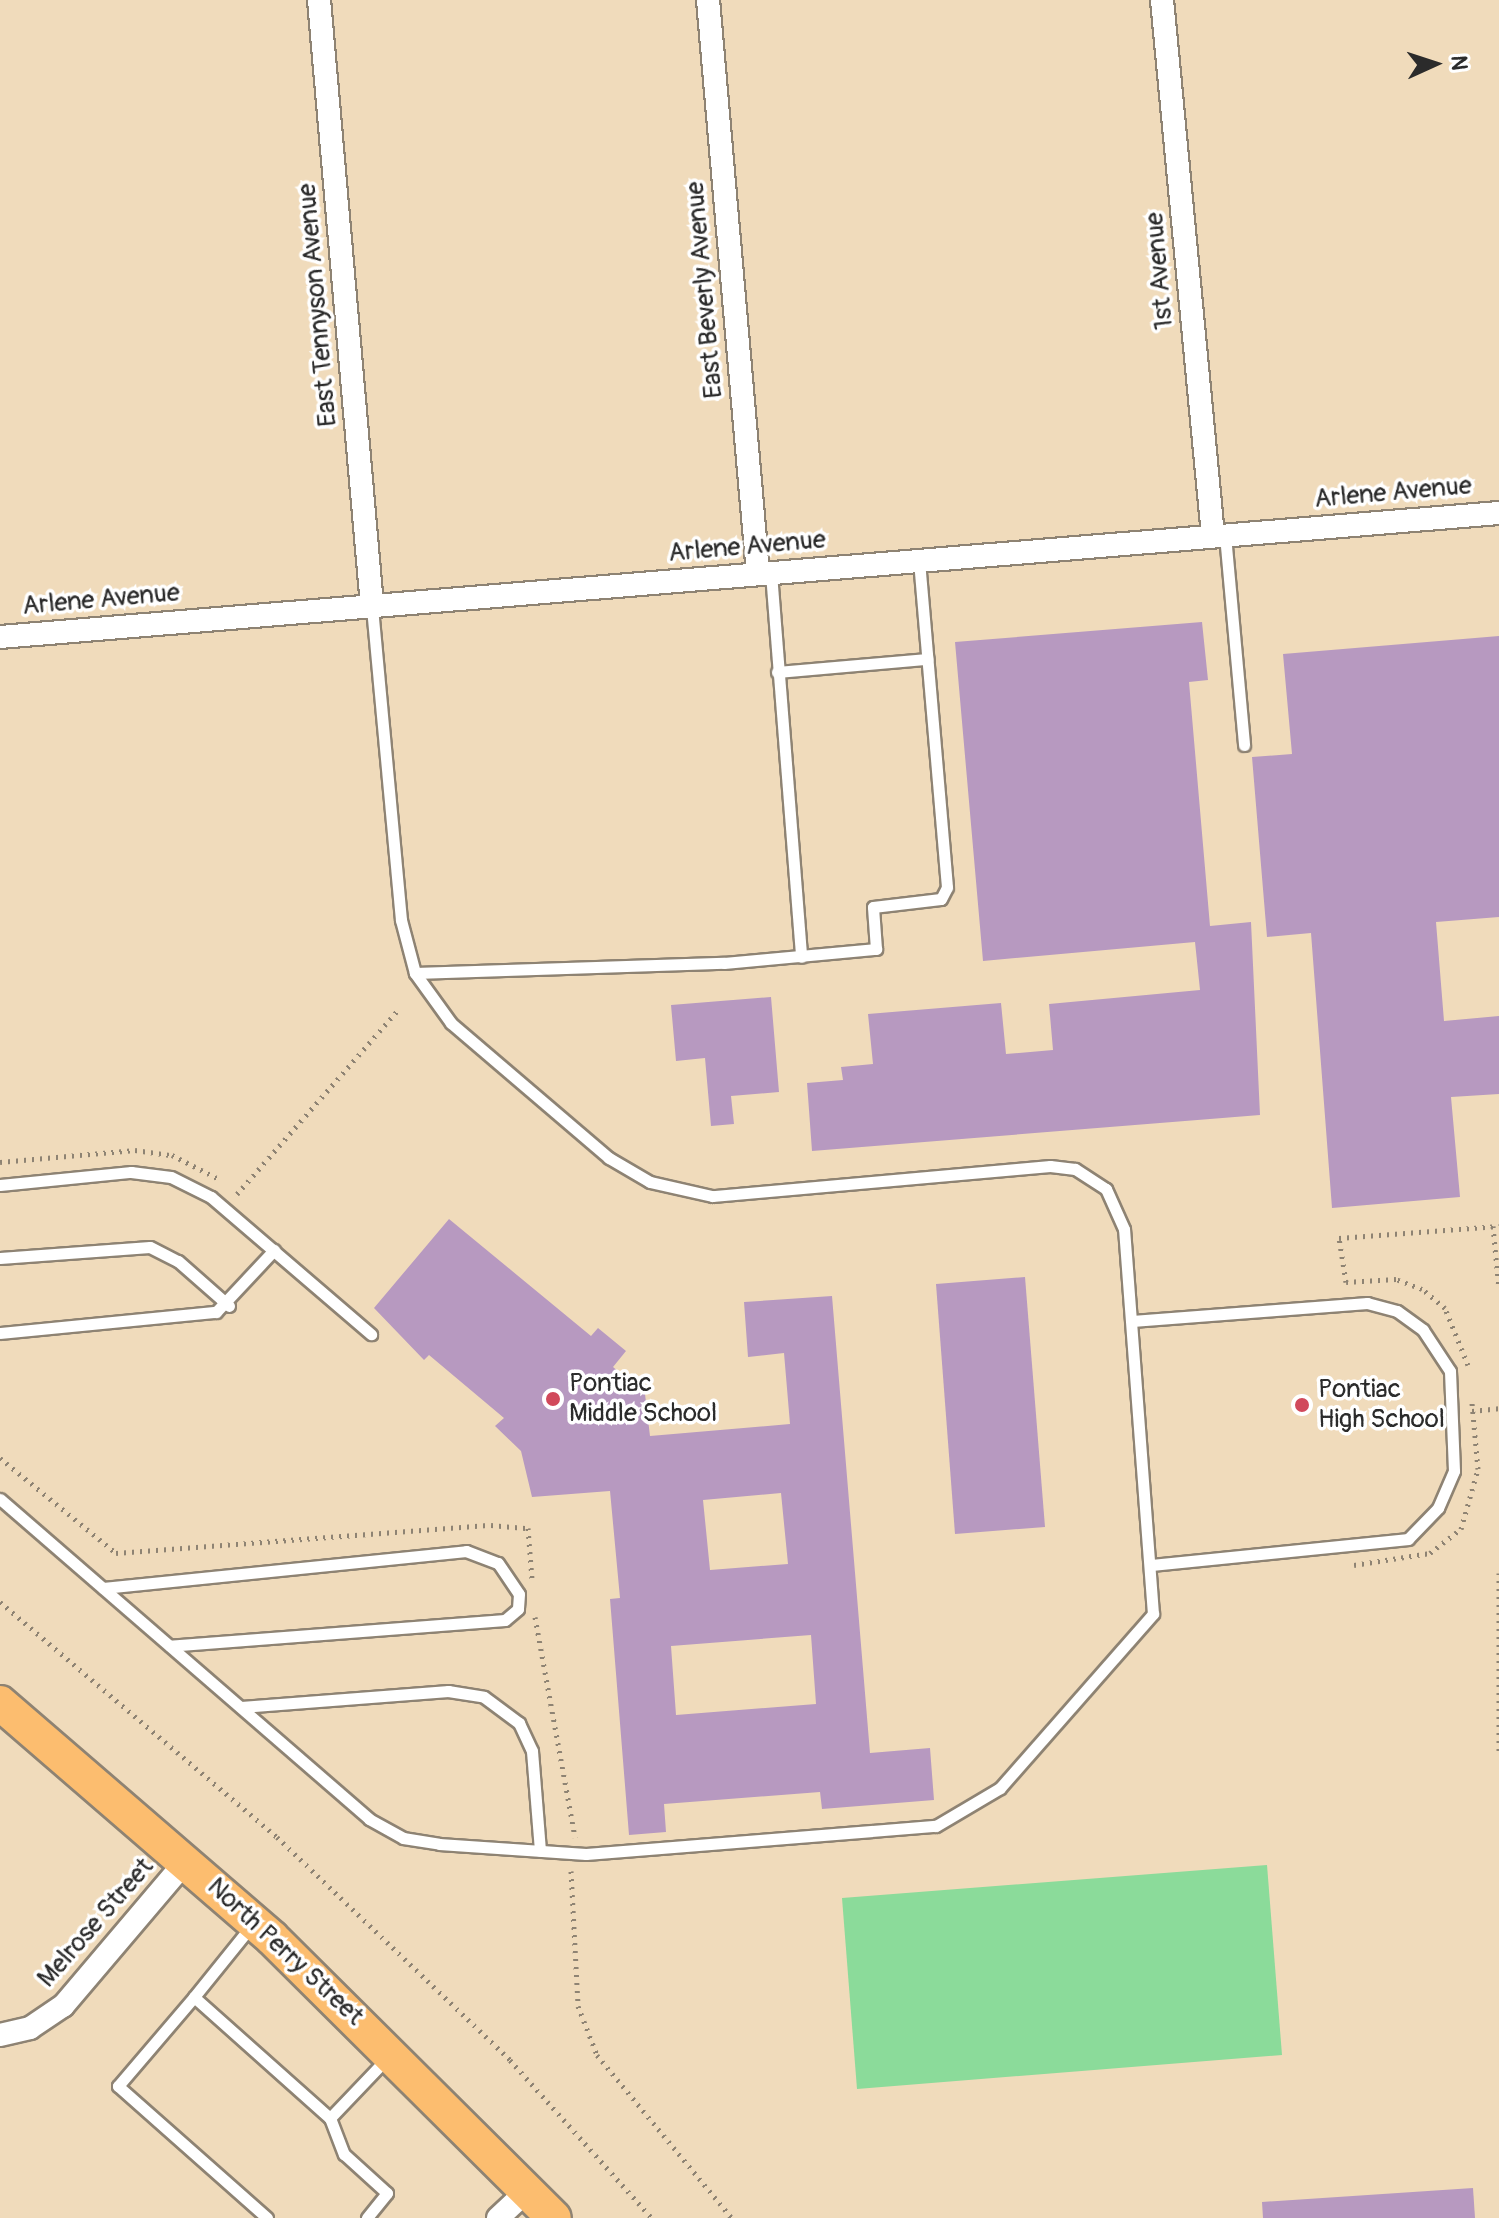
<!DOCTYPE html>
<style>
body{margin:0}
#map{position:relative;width:1499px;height:2218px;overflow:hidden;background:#f0dbbb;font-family:Pangolin,sans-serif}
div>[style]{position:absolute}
.green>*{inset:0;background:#8bdb9a}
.building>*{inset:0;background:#b799c0}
.path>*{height:5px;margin-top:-2.5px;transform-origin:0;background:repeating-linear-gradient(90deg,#8e8373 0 2px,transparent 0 8px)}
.roads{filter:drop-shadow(2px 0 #8e8373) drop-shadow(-2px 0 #8e8373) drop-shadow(0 2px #8e8373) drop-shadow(0 -2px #8e8373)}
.service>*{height:11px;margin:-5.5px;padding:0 5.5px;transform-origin:5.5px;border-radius:5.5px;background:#fff}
.minor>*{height:22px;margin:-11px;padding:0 11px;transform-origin:11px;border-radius:11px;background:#fff}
.primary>*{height:34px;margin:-17px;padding:0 17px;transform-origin:17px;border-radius:17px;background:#fcbd6f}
.dots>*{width:22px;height:22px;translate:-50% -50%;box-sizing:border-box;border:4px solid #fff;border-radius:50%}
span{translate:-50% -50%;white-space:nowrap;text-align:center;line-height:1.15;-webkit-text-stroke:7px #fff;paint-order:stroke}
.street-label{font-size:26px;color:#2b2b2b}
.poi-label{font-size:26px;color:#2b2b2b}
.left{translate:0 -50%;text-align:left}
.north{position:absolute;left:1395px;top:24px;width:80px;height:80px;-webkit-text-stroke:6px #fff;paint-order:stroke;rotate:87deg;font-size:22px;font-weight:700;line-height:32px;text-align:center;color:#2b2b2b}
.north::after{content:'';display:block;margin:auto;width:28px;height:36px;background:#2b2b2b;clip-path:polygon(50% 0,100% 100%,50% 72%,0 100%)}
</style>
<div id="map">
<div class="green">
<i style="clip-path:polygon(1267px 1865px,1282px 2055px,857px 2089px,842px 1898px)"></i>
</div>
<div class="building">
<i style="clip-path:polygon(1202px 622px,1208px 680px,1189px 682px,1210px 926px,1251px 922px,1260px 1115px,812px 1151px,807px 1083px,843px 1080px,841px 1067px,873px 1064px,868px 1014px,1001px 1003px,1006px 1054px,1053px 1050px,1049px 1004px,1200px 990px,1195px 942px,983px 961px,955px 642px)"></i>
<i style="clip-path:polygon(1499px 636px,1499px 917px,1436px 922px,1444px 1021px,1499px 1016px,1499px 1094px,1451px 1097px,1460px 1197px,1332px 1208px,1311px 933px,1267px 937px,1252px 757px,1292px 754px,1283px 654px)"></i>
<i style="clip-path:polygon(771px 997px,779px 1092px,731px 1096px,734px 1124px,711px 1126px,705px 1058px,676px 1061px,671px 1005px)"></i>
<i style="clip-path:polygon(evenodd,449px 1219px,591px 1336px,598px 1328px,626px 1351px,613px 1367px,645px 1394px,650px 1436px,790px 1424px,784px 1353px,748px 1357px,744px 1302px,832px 1296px,870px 1753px,930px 1748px,934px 1800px,822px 1809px,820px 1792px,664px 1804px,666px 1832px,629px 1835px,610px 1599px,620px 1598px,610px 1491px,532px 1497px,521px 1451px,495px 1426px,504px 1418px,429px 1355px,424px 1360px,374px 1308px,449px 1219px,781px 1493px,788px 1564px,710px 1570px,703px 1500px,781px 1493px,449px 1219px,811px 1635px,816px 1704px,676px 1715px,671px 1646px,811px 1635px)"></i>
<i style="clip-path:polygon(1025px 1277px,1045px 1527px,955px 1534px,936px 1284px)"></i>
<i style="clip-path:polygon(1473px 2188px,1475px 2218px,1263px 2218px,1262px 2202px)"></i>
</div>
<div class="path">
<i style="left:0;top:1162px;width:136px;rotate:-5.1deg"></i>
<i style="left:135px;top:1150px;width:37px;rotate:8deg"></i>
<i style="left:172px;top:1155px;width:51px;rotate:27.1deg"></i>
<i style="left:237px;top:1194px;width:246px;rotate:-48.8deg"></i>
<i style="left:1493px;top:1226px;width:63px;rotate:84.6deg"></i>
<i style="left:1468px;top:1365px;width:61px;rotate:-112deg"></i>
<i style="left:1445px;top:1308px;width:30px;rotate:-140deg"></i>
<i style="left:1422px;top:1289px;width:28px;rotate:-159deg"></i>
<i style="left:1396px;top:1279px;width:50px;rotate:176.6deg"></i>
<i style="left:1346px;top:1282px;width:45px;rotate:-99deg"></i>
<i style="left:1339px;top:1238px;width:160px;rotate:-4.3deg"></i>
<i style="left:1472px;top:1411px;width:27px;rotate:-6deg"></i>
<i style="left:0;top:1458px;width:150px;rotate:39.3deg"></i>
<i style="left:116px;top:1553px;width:376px;rotate:-4.3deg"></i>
<i style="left:491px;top:1525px;width:37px;rotate:5deg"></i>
<i style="left:528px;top:1528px;width:51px;rotate:85.5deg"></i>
<i style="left:1354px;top:1565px;width:77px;rotate:-9deg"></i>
<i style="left:1430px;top:1553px;width:39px;rotate:-38deg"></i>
<i style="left:1461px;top:1529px;width:62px;rotate:-74.2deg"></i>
<i style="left:1478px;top:1469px;width:66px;rotate:-95.2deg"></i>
<i style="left:1499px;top:1573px;width:183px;rotate:90deg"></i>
<i style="left:0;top:1602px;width:363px;rotate:40.3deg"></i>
<i style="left:277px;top:1837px;width:323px;rotate:43.7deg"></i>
<i style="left:510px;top:2060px;width:212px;rotate:48.1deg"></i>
<i style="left:535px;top:1617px;width:224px;rotate:79.7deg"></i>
<i style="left:571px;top:1871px;width:135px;rotate:87deg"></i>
<i style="left:578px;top:2006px;width:53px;rotate:68.8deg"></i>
<i style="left:597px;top:2055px;width:212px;rotate:50.4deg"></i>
</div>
<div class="roads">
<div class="service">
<i style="left:1225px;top:535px;width:211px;rotate:84.8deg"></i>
<i style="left:771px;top:573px;width:385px;rotate:85.5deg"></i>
<i style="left:777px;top:672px;width:151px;rotate:-5deg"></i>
<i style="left:415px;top:973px;width:309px;rotate:-1.9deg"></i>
<i style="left:724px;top:963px;width:153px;rotate:-5.3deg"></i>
<i style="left:876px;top:949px;width:42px;rotate:-94.1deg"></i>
<i style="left:873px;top:907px;width:68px;rotate:-6.7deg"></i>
<i style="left:941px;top:899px;width:13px;rotate:-63deg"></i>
<i style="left:947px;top:887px;width:327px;rotate:-94.9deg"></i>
<i style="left:0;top:1185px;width:132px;rotate:-5.7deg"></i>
<i style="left:131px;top:1172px;width:40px;rotate:7.1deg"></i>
<i style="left:171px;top:1177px;width:45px;rotate:26.6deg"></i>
<i style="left:211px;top:1197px;width:211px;rotate:40.6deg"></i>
<i style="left:0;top:1258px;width:150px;rotate:-4.2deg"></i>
<i style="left:150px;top:1247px;width:31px;rotate:27deg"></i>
<i style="left:178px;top:1261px;width:68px;rotate:41.4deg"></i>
<i style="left:1132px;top:1321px;width:236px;rotate:-4.4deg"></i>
<i style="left:1367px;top:1303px;width:31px;rotate:15deg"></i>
<i style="left:1397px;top:1311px;width:32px;rotate:36deg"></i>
<i style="left:1423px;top:1330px;width:49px;rotate:56.6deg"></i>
<i style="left:1450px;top:1371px;width:100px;rotate:87.7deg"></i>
<i style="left:1454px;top:1471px;width:40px;rotate:113.4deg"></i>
<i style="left:1438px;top:1508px;width:43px;rotate:134.1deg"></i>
<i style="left:1408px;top:1539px;width:255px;rotate:174.2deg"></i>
<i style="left:0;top:1333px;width:217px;rotate:-5.6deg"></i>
<i style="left:216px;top:1312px;width:85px;rotate:-46.9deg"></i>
<i style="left:0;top:1499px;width:488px;rotate:40.9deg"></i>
<i style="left:369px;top:1819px;width:39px;rotate:29deg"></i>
<i style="left:403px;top:1838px;width:36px;rotate:9deg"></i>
<i style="left:439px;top:1844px;width:147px;rotate:3.9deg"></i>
<i style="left:586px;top:1854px;width:351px;rotate:-4.6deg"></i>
<i style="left:936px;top:1826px;width:74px;rotate:-30.7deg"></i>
<i style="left:1000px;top:1788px;width:232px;rotate:-48.7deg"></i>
<i style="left:1153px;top:1614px;width:386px;rotate:-94.3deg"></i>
<i style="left:1124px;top:1229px;width:44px;rotate:-114.2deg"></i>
<i style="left:1106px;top:1189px;width:37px;rotate:-147deg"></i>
<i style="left:1075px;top:1169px;width:25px;rotate:-173deg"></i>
<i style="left:1050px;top:1166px;width:339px;rotate:174.9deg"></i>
<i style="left:712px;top:1196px;width:64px;rotate:-167.3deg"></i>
<i style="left:650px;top:1182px;width:48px;rotate:-149.7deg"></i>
<i style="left:609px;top:1158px;width:208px;rotate:-139.5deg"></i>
<i style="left:451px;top:1023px;width:62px;rotate:-125.8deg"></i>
<i style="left:415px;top:973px;width:55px;rotate:-104.8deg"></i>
<i style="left:401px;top:920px;width:315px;rotate:-95.3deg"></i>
<i style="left:103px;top:1588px;width:365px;rotate:-5.8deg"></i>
<i style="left:466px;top:1551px;width:34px;rotate:21deg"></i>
<i style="left:498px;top:1563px;width:37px;rotate:56deg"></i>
<i style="left:519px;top:1594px;width:15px;rotate:94deg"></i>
<i style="left:518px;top:1609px;width:17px;rotate:140deg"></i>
<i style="left:505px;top:1620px;width:336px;rotate:175.6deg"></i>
<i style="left:241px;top:1707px;width:208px;rotate:-4.4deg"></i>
<i style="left:448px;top:1691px;width:36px;rotate:9deg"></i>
<i style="left:484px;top:1697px;width:44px;rotate:36.6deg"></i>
<i style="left:519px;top:1723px;width:31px;rotate:65deg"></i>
<i style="left:532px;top:1751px;width:100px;rotate:85.4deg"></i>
<i style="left:252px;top:1925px;width:92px;rotate:128.9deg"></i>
<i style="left:194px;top:1997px;width:182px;rotate:41.7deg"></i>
<i style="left:330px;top:2118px;width:84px;rotate:-46.4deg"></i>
<i style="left:194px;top:1997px;width:117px;rotate:130.5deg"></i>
<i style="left:118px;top:2086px;width:199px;rotate:41.5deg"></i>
<i style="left:330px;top:2118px;width:39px;rotate:69deg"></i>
<i style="left:344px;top:2154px;width:58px;rotate:42.2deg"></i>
<i style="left:387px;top:2193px;width:32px;rotate:129deg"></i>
</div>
<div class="minor">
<i style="left:319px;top:0;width:608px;rotate:85deg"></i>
<i style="left:708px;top:0;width:576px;rotate:85.02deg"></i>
<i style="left:1162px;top:0;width:538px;rotate:84.56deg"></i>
<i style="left:0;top:637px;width:1504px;rotate:-4.73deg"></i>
<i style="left:0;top:2035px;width:31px;rotate:-13deg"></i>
<i style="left:30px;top:2028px;width:40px;rotate:-34deg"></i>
<i style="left:63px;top:2006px;width:190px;rotate:-49.7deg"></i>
<i style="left:498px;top:2218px;width:41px;rotate:-43deg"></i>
</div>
<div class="primary">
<i style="left:0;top:1703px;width:359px;rotate:40.8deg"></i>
<i style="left:272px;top:1938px;width:397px;rotate:44.8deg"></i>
</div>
</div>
<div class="dots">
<i style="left:553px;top:1399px;background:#d1495b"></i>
<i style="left:1302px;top:1405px;background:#d1495b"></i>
</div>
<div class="street-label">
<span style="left:1160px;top:271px;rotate:-95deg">1st Avenue</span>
<span style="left:705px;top:290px;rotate:-95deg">East Beverly Avenue</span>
<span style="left:318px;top:305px;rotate:-95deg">East Tennyson Avenue</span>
<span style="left:1393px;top:493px;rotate:-5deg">Arlene Avenue</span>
<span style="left:747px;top:547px;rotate:-5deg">Arlene Avenue</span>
<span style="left:101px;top:600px;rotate:-5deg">Arlene Avenue</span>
<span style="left:96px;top:1923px;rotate:-49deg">Melrose Street</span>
<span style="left:285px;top:1952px;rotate:43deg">North Perry Street</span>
</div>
<div class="poi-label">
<span class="left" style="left:569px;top:1399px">Pontiac<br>Middle School</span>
<span class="left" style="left:1318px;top:1405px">Pontiac<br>High School</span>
</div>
<div class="north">N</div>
</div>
